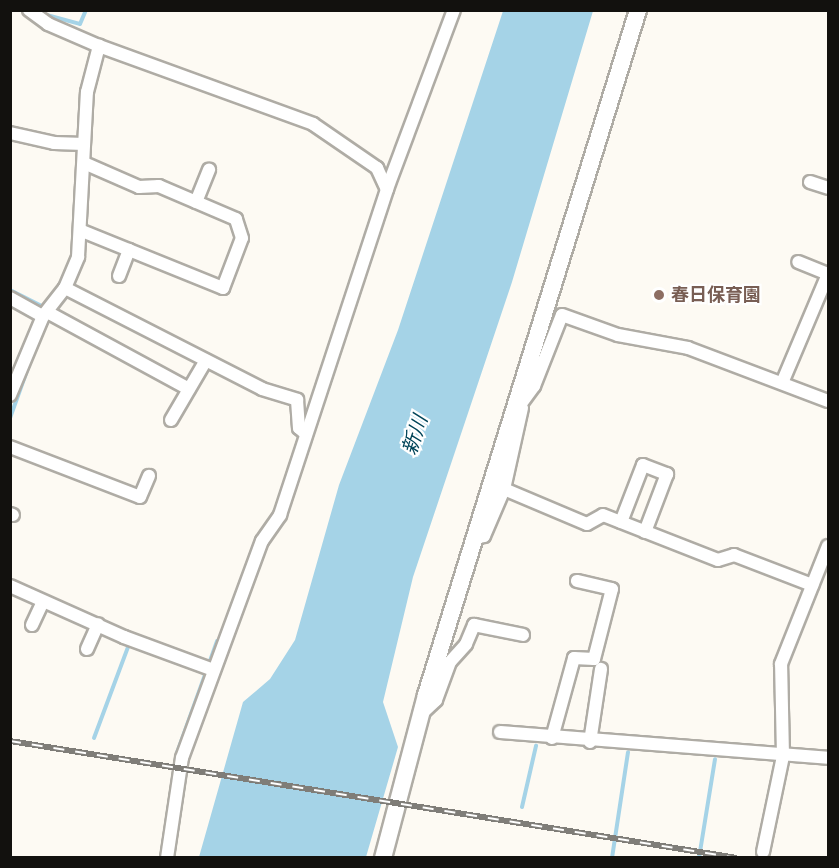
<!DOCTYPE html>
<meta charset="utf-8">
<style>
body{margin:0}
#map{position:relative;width:839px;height:868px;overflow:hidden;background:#fdfaf3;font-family:"Fira Sans","Noto Sans JP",sans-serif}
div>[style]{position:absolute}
.water>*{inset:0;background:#a5d3e7}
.stream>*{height:4px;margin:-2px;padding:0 2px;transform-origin:2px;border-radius:2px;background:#a5d3e7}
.roads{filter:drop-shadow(2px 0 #afaca5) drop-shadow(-2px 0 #afaca5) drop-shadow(0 2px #afaca5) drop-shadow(0 -2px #afaca5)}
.street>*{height:12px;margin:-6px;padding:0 6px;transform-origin:6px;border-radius:6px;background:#fff}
.secondary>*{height:16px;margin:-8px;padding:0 8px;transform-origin:8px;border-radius:8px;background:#fff}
.rail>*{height:6px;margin-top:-3px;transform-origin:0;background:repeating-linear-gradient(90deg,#fff 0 11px,#7f7d78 0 22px);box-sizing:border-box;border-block:2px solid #7f7d78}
.dots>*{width:16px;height:16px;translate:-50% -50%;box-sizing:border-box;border:3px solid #fff;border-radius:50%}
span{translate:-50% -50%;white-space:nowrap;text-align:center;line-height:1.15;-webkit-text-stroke:4.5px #fff;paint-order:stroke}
.education-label{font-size:18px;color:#785e54;font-weight:700}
.left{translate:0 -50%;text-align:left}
.water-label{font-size:20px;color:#014458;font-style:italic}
.frame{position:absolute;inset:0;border:12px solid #12110e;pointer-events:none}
</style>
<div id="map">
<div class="water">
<i style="clip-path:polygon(503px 11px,593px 11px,512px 282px,413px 577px,383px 702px,398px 747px,366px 857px,199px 857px,243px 702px,270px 679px,295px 640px,339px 485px,398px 330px)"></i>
</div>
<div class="stream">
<i style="left:43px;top:14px;width:38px;rotate:15deg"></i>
<i style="left:80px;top:24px;width:15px;rotate:-67deg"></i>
<i style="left:10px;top:290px;width:35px;rotate:27deg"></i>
<i style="left:41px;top:306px;width:7px;rotate:63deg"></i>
<i style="left:10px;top:418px;width:104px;rotate:-70.3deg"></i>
<i style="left:94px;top:738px;width:97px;rotate:-69.5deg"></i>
<i style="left:177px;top:753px;width:119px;rotate:-70.3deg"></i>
<i style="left:522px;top:807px;width:63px;rotate:-77.1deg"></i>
<i style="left:612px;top:858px;width:107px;rotate:-81.4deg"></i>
<i style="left:699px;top:858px;width:100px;rotate:-80.8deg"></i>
</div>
<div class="roads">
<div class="street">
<i style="left:29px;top:10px;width:24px;rotate:36deg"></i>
<i style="left:48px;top:24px;width:56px;rotate:23.3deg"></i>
<i style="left:99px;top:46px;width:228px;rotate:20deg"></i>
<i style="left:313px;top:124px;width:78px;rotate:34.5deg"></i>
<i style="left:377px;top:168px;width:23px;rotate:65deg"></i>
<i style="left:10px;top:133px;width:45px;rotate:12.8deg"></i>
<i style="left:54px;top:143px;width:30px;rotate:2deg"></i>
<i style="left:810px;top:182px;width:19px;rotate:18deg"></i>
<i style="left:196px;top:202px;width:35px;rotate:-68deg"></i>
<i style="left:82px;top:231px;width:152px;rotate:22deg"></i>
<i style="left:223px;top:288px;width:53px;rotate:-69.2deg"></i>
<i style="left:242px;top:238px;width:20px;rotate:-108deg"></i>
<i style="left:236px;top:219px;width:84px;rotate:-156.8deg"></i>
<i style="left:159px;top:186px;width:20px;rotate:177deg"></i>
<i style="left:139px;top:187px;width:60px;rotate:-156.4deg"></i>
<i style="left:119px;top:276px;width:28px;rotate:-69deg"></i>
<i style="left:65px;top:288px;width:221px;rotate:27.1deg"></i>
<i style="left:262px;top:389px;width:37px;rotate:17deg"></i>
<i style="left:297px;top:400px;width:28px;rotate:86deg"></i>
<i style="left:299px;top:428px;width:8px;rotate:40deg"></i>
<i style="left:10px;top:298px;width:38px;rotate:29deg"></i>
<i style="left:49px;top:313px;width:159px;rotate:28.5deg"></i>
<i style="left:782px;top:383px;width:118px;rotate:-67.1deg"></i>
<i style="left:828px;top:274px;width:32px;rotate:-158deg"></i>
<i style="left:10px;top:395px;width:86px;rotate:-67.3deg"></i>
<i style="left:43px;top:316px;width:36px;rotate:-52deg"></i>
<i style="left:65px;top:288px;width:34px;rotate:-67deg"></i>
<i style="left:78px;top:257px;width:165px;rotate:-86.9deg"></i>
<i style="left:87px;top:92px;width:48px;rotate:-75.4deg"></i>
<i style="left:519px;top:399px;width:4px;rotate:27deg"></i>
<i style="left:523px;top:401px;width:19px;rotate:-54deg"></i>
<i style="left:534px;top:386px;width:76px;rotate:-68.5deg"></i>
<i style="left:562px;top:315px;width:59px;rotate:19.7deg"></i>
<i style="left:618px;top:335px;width:71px;rotate:10.5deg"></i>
<i style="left:688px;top:348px;width:150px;rotate:20.7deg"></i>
<i style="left:522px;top:408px;width:83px;rotate:102.5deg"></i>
<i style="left:504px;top:489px;width:90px;rotate:22.9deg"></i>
<i style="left:587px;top:524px;width:18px;rotate:-29deg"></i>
<i style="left:603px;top:515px;width:123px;rotate:21.4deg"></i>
<i style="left:718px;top:560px;width:17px;rotate:-17deg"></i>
<i style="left:734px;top:555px;width:84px;rotate:21deg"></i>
<i style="left:171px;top:420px;width:69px;rotate:-59.7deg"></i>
<i style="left:10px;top:447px;width:139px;rotate:21deg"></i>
<i style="left:140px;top:497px;width:23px;rotate:-67deg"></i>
<i style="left:10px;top:514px;width:3px;rotate:18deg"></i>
<i style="left:621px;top:522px;width:61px;rotate:-68.9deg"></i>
<i style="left:643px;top:465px;width:26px;rotate:21deg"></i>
<i style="left:667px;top:474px;width:62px;rotate:110.8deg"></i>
<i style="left:473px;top:538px;width:11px;rotate:-10deg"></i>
<i style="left:484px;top:536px;width:51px;rotate:-66.9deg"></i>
<i style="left:10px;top:586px;width:125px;rotate:24.1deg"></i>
<i style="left:124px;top:637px;width:95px;rotate:20.3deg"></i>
<i style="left:32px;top:625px;width:26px;rotate:-65deg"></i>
<i style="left:87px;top:649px;width:27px;rotate:-66deg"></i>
<i style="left:420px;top:715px;width:22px;rotate:-43deg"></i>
<i style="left:436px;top:700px;width:40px;rotate:-69.8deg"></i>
<i style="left:450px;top:662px;width:24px;rotate:-48deg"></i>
<i style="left:466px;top:644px;width:21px;rotate:-67deg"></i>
<i style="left:474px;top:625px;width:50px;rotate:11.5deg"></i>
<i style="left:500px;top:732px;width:329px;rotate:4.5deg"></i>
<i style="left:552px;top:738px;width:83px;rotate:-74.6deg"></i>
<i style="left:574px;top:658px;width:20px;rotate:3deg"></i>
<i style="left:594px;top:659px;width:72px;rotate:-75.6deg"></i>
<i style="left:612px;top:589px;width:36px;rotate:-167deg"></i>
<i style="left:590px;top:742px;width:74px;rotate:-81.4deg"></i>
<i style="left:763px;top:852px;width:98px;rotate:-78.2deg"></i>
<i style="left:783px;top:756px;width:92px;rotate:-91.2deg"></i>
<i style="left:781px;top:664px;width:127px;rotate:-68.3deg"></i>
<i style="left:167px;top:858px;width:101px;rotate:-81.5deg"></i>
<i style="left:182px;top:758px;width:231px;rotate:-69.8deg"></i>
<i style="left:262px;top:541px;width:32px;rotate:-55deg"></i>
<i style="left:280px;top:515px;width:343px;rotate:-71.8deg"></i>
<i style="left:387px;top:189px;width:191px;rotate:-69.5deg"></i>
</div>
<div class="secondary">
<i style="left:383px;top:858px;width:169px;rotate:-75.2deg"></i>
<i style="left:426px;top:695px;width:717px;rotate:-72.8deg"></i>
</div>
</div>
<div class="rail">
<i style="left:10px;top:741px;width:736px;rotate:9.14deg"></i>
</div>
<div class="dots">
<i style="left:659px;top:295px;background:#8d6e63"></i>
</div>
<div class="education-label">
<span class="left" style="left:671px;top:295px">春日保育園</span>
</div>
<div class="water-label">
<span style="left:415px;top:435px;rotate:-72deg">新川</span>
</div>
<div class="frame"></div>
</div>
